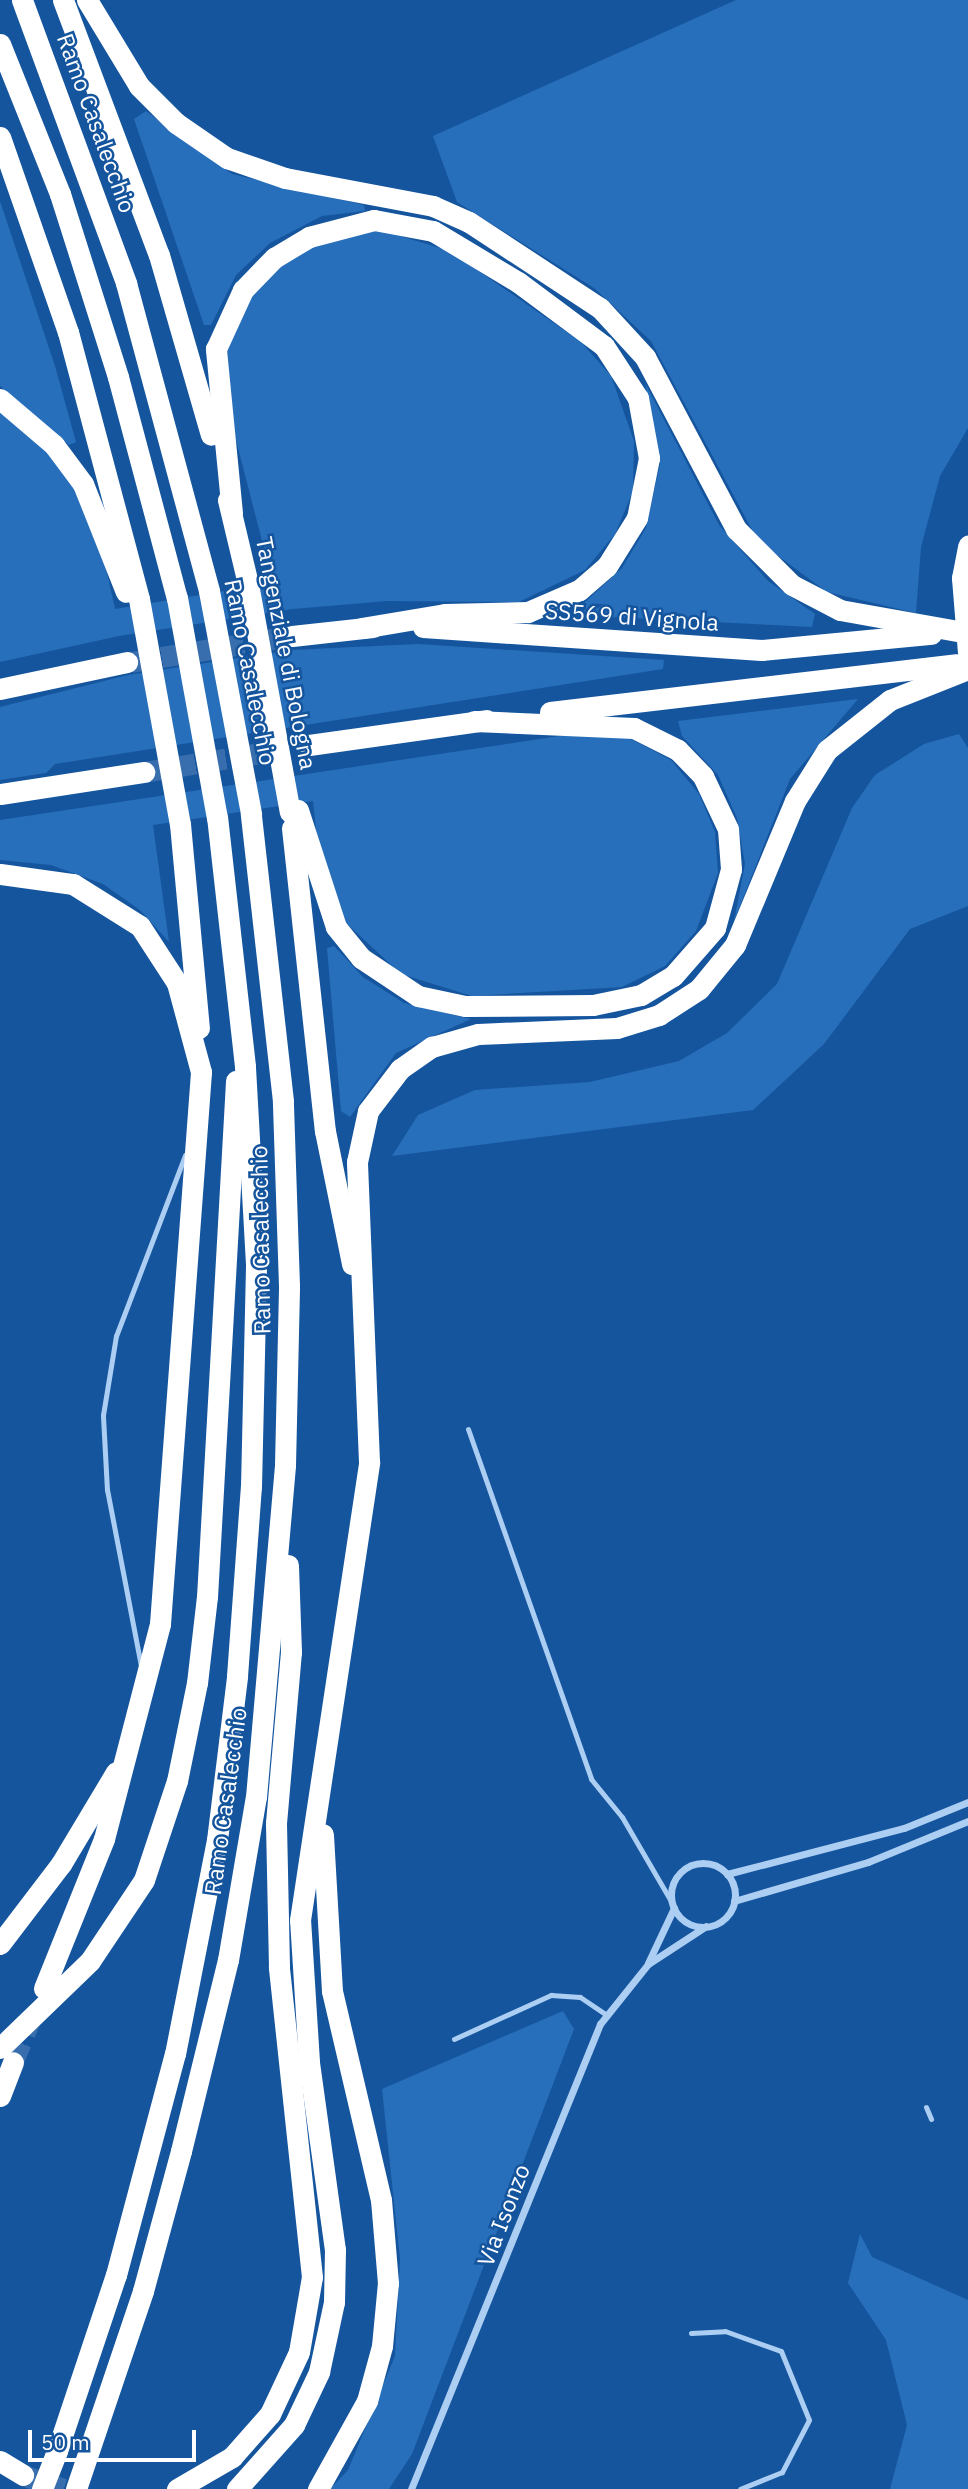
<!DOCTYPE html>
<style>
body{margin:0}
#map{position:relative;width:968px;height:2489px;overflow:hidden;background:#15559e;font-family:"IBM Plex Sans",sans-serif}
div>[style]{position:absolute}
.green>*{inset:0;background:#286fbb}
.highway-tunnel>*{height:21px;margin-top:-10.5px;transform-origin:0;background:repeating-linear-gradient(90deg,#386ead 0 21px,transparent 0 31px)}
.lane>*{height:5px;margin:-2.5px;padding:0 2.5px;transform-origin:2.5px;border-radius:2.5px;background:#accef3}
.street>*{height:7px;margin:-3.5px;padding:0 3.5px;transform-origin:3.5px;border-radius:3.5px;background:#accef3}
.street>.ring{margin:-3.5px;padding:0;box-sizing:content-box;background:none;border:7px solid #accef3;border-radius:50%}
.highway>*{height:21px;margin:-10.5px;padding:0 10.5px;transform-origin:10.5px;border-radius:10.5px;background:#fff}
.highway-bridge>*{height:21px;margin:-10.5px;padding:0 10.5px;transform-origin:10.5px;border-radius:10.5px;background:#fff}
span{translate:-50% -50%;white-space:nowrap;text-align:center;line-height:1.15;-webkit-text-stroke:5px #15559e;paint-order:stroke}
.street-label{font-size:23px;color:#fff}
.scale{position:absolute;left:28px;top:2430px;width:168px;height:32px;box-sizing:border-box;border:4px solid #fff;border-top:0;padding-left:9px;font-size:21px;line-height:24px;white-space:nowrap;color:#fff;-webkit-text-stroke:5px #15559e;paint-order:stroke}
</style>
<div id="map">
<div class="green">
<i style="clip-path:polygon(736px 0,968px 0,968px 428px,940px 476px,921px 547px,916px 613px,827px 592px,758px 541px,651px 341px,594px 288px,457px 202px,433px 136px)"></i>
<i style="clip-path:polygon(146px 111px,232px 174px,364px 205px,365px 211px,322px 216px,270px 243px,236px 275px,211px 325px,204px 325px,134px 119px)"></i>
<i style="clip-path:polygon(0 201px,55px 366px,76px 442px,69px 445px,0 386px)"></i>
<i style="clip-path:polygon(380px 230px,450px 251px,581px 342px,611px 376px,634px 441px,633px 491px,615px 534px,585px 570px,519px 602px,387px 601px,293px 609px,119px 636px,0 662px,0 411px,44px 448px,74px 487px,104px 559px,115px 609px,273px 583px,223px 390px,227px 348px,246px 302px,283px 263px,328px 238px)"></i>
<i style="clip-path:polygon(645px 383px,719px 525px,768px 581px,815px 614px,812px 627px,571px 615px,622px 568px,646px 528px,660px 464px)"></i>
<i style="clip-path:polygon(418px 644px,664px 660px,663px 669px,55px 764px,46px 773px,0 780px,0 707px,128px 675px,291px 650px)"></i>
<i style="clip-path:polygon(858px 699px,790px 779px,734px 921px,745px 864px,737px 818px,718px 775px,682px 736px,678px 721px)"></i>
<i style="clip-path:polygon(573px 734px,627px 737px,671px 760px,699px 794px,715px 832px,718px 873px,696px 931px,665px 966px,622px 987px,472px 996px,401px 974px,345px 922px,319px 857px,313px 801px,153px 825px,169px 942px,140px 910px,103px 884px,51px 865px,0 860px,0 820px)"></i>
<i style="clip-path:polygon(959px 734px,968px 748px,968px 906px,910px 929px,824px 1044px,753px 1110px,392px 1156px,418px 1115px,475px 1090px,590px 1082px,679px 1061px,727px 1033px,777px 984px,852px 808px,875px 775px,924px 744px)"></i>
<i style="clip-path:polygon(334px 946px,363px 977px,404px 1003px,471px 1019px,396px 1053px,350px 1117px,341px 1111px,327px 948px)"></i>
<i style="clip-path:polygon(563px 2011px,574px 2029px,412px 2454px,389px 2489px,330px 2489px,348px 2470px,395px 2356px,400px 2259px,382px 2089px)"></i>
<i style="clip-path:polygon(860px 2234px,872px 2257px,968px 2300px,968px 2489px,890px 2489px,907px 2425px,886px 2340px,848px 2283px)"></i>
</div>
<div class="highway-tunnel">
<i style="left:131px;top:662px;width:163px;rotate:-9.2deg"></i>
<i style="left:144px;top:772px;width:167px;rotate:-9.3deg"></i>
<i style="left:13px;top:2062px;width:50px;rotate:-67.6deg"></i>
<i style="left:23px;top:2475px;width:43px;rotate:18.9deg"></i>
</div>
<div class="lane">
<i style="left:468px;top:1429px;width:371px;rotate:70.6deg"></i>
<i style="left:591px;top:1779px;width:49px;rotate:50.8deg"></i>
<i style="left:622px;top:1817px;width:99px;rotate:59.8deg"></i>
<i style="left:141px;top:1666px;width:179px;rotate:-100.9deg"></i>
<i style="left:107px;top:1490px;width:75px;rotate:-93.1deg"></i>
<i style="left:103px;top:1415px;width:80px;rotate:-80.7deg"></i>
<i style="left:116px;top:1336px;width:194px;rotate:-69.1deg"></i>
<i style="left:454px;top:2039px;width:107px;rotate:-24.4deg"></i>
<i style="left:551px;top:1995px;width:29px;rotate:4deg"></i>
<i style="left:580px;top:1997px;width:32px;rotate:34deg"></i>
<i style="left:926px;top:2107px;width:13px;rotate:67deg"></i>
<i style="left:691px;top:2333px;width:34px;rotate:-3deg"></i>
<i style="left:725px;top:2331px;width:59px;rotate:19.7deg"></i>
<i style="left:781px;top:2351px;width:74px;rotate:67.9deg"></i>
<i style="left:809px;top:2420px;width:59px;rotate:117.4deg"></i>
<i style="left:782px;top:2472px;width:45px;rotate:158deg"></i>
</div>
<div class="street">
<i class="ring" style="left:671px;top:1863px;width:57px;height:57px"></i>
<i style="left:727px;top:1874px;width:183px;rotate:-14.6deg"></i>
<i style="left:904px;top:1828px;width:69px;rotate:-22.1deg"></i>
<i style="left:734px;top:1901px;width:140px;rotate:-16.2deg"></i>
<i style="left:868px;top:1862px;width:108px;rotate:-22.3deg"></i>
<i style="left:648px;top:1963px;width:61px;rotate:-64.7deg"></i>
<i style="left:411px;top:2489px;width:502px;rotate:-67.88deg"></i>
<i style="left:600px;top:2024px;width:77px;rotate:-51.3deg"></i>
<i style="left:648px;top:1964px;width:69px;rotate:-33.2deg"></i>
</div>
<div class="highway">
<i style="left:22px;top:0;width:302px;rotate:69.8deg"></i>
<i style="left:126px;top:283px;width:319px;rotate:74.9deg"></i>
<i style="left:63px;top:0;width:272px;rotate:69.4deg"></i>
<i style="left:159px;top:255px;width:187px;rotate:73.9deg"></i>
<i style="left:87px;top:0;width:100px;rotate:58.8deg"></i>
<i style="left:139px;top:86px;width:52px;rotate:45deg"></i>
<i style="left:176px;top:123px;width:62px;rotate:34.5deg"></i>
<i style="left:227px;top:158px;width:61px;rotate:19deg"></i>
<i style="left:285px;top:178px;width:151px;rotate:10.7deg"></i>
<i style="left:433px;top:206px;width:39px;rotate:24deg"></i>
<i style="left:469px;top:222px;width:157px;rotate:33.3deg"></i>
<i style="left:600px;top:308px;width:67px;rotate:47.4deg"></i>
<i style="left:645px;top:357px;width:195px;rotate:62.1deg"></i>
<i style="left:736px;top:529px;width:79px;rotate:45deg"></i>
<i style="left:792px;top:585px;width:54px;rotate:27.5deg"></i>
<i style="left:840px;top:610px;width:120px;rotate:10.1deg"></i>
<i style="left:0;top:44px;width:162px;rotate:68.2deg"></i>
<i style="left:60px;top:194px;width:192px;rotate:72.4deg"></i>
<i style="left:118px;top:377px;width:229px;rotate:75.1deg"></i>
<i style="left:0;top:137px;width:207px;rotate:70.8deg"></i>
<i style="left:68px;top:332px;width:276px;rotate:75.1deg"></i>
<i style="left:0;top:399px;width:71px;rotate:40.4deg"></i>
<i style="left:54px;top:445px;width:49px;rotate:53.4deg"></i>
<i style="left:83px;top:484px;width:116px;rotate:68.3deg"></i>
<i style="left:228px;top:500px;width:86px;rotate:76.6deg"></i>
<i style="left:232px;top:513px;width:165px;rotate:-95.6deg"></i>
<i style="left:216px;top:349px;width:65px;rotate:-65.4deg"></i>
<i style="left:243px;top:290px;width:45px;rotate:-45.9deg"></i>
<i style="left:274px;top:258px;width:41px;rotate:-31deg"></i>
<i style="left:309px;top:237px;width:67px;rotate:-14.7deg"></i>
<i style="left:374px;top:220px;width:60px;rotate:10.6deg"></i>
<i style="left:433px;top:231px;width:99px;rotate:31deg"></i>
<i style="left:518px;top:282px;width:107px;rotate:36.7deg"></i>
<i style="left:604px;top:346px;width:62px;rotate:56.8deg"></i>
<i style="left:638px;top:398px;width:61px;rotate:79.6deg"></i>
<i style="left:649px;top:458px;width:61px;rotate:101.3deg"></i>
<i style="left:637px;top:518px;width:57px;rotate:122deg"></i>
<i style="left:607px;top:566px;width:37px;rotate:139deg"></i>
<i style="left:579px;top:590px;width:56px;rotate:156.7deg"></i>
<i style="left:528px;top:612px;width:83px;rotate:178.6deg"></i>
<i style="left:445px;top:614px;width:85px;rotate:170.5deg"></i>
<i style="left:962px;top:578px;width:33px;rotate:-79deg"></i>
<i style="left:423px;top:627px;width:339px;rotate:3.9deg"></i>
<i style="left:761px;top:650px;width:171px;rotate:-5.4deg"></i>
<i style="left:292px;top:636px;width:81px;rotate:-6.3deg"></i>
<i style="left:0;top:689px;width:130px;rotate:-12deg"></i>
<i style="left:550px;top:712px;width:409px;rotate:-6.7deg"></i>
<i style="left:309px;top:745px;width:179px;rotate:-8deg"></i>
<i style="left:0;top:794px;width:146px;rotate:-8.7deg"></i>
<i style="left:298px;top:810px;width:123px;rotate:72deg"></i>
<i style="left:336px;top:927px;width:40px;rotate:51deg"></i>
<i style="left:361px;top:958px;width:69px;rotate:33.7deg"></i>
<i style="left:418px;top:996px;width:48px;rotate:12deg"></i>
<i style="left:465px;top:1006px;width:128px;rotate:-0.4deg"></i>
<i style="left:593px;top:1005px;width:49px;rotate:-11.8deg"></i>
<i style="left:641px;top:995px;width:37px;rotate:-31deg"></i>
<i style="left:673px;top:976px;width:64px;rotate:-48.8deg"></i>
<i style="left:715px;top:928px;width:61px;rotate:-74.8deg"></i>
<i style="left:731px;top:869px;width:40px;rotate:-94.3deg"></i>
<i style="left:728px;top:829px;width:59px;rotate:-115.3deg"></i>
<i style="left:703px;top:776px;width:36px;rotate:-134deg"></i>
<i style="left:678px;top:750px;width:49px;rotate:-153.4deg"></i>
<i style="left:634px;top:728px;width:160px;rotate:-177.5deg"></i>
<i style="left:180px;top:824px;width:205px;rotate:84.7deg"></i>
<i style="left:292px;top:828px;width:305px;rotate:83.8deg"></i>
<i style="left:325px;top:1131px;width:136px;rotate:78.5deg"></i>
<i style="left:0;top:874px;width:74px;rotate:7.8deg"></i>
<i style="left:73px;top:884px;width:79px;rotate:32.1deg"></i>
<i style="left:140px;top:926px;width:68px;rotate:57deg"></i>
<i style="left:177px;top:983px;width:92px;rotate:74.9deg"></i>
<i style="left:201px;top:1072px;width:554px;rotate:94.25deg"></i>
<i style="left:160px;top:1624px;width:222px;rotate:104.6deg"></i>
<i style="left:104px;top:1839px;width:161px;rotate:111.9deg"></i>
<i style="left:0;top:1944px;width:101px;rotate:-52.7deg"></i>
<i style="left:61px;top:1864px;width:107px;rotate:-59.1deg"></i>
<i style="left:90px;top:1961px;width:97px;rotate:-56.3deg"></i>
<i style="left:144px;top:1880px;width:104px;rotate:-71.6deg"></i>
<i style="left:177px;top:1781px;width:100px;rotate:-78.5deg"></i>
<i style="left:197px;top:1683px;width:87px;rotate:-83.4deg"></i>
<i style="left:207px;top:1597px;width:517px;rotate:-86.78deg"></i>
<i style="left:0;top:2096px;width:36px;rotate:-69deg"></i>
<i style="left:57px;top:2451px;width:186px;rotate:-71.5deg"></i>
<i style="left:116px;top:2275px;width:229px;rotate:-75.1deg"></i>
<i style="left:175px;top:2054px;width:218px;rotate:-78.9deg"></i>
<i style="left:217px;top:1840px;width:165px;rotate:-83deg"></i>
<i style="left:237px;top:1676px;width:190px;rotate:-85.8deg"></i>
<i style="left:251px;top:1487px;width:223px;rotate:-88.7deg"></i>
<i style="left:256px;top:1264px;width:198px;rotate:-93.2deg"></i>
<i style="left:245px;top:1066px;width:250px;rotate:-96.4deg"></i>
<i style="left:0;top:2461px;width:27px;rotate:31deg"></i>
<i style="left:76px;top:2489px;width:209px;rotate:-71.3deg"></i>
<i style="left:143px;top:2291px;width:145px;rotate:-74.8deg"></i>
<i style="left:181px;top:2151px;width:197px;rotate:-76.2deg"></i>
<i style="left:228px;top:1960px;width:165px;rotate:-80.3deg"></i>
<i style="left:256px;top:1797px;width:333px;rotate:-85deg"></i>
<i style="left:285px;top:1465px;width:179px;rotate:-88.7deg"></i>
<i style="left:289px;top:1286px;width:185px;rotate:-91.9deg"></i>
<i style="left:283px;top:1101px;width:289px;rotate:-96.4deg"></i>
<i style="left:177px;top:2489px;width:64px;rotate:-30.2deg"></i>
<i style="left:232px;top:2457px;width:57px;rotate:-48.5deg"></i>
<i style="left:270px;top:2414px;width:68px;rotate:-64.9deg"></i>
<i style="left:299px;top:2352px;width:76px;rotate:-80.2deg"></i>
<i style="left:312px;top:2277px;width:312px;rotate:-96.1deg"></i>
<i style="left:279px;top:1967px;width:144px;rotate:-91.2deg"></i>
<i style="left:276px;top:1823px;width:172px;rotate:-85deg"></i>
<i style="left:291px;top:1652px;width:87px;rotate:-92deg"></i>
<i style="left:237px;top:2489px;width:86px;rotate:-48.3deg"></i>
<i style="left:294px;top:2425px;width:59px;rotate:-64.7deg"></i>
<i style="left:319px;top:2372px;width:72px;rotate:-77.9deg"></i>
<i style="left:334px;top:2302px;width:52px;rotate:-88.9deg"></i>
<i style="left:335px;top:2250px;width:190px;rotate:-97.9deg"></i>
<i style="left:309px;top:2062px;width:142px;rotate:-93.6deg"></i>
<i style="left:300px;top:1920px;width:463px;rotate:-81.4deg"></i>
<i style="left:369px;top:1462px;width:300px;rotate:-92.3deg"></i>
<i style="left:357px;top:1162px;width:52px;rotate:-77.8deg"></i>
<i style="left:368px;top:1111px;width:53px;rotate:-52.7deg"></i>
<i style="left:400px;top:1069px;width:39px;rotate:-35deg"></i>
<i style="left:432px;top:1047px;width:48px;rotate:-15.8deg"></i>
<i style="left:478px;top:1034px;width:139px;rotate:-2.5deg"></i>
<i style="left:617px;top:1028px;width:44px;rotate:-17.2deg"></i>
<i style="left:659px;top:1015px;width:48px;rotate:-33deg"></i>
<i style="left:699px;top:989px;width:57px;rotate:-50.7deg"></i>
<i style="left:735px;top:945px;width:156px;rotate:-67.4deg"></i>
<i style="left:795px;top:801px;width:60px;rotate:-57.9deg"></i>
<i style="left:827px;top:750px;width:80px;rotate:-38.4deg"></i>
<i style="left:890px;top:700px;width:84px;rotate:-21.7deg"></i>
<i style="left:318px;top:2489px;width:101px;rotate:-60.9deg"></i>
<i style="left:367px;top:2401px;width:57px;rotate:-74.7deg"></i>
<i style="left:382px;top:2346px;width:63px;rotate:-84.6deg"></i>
<i style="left:388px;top:2283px;width:83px;rotate:-94.8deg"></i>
<i style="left:381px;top:2200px;width:215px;rotate:-103.2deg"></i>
<i style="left:332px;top:1991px;width:157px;rotate:-93.3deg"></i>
</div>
<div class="highway-bridge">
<i style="left:962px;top:578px;width:75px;rotate:85.4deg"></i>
<i style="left:248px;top:584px;width:232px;rotate:79.6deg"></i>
<i style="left:209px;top:591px;width:227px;rotate:79.3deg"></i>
<i style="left:177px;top:598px;width:224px;rotate:79.7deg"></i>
<i style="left:139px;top:599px;width:229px;rotate:79.7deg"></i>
<i style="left:0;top:2048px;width:125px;rotate:-44deg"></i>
<i style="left:42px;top:2489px;width:41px;rotate:-68.5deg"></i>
</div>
<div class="street-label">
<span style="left:97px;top:123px;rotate:70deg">Ramo Casalecchio</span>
<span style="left:632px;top:616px;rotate:4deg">SS569 di Vignola</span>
<span style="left:287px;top:653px;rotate:79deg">Tangenziale di Bologna</span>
<span style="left:251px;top:672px;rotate:79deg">Ramo Casalecchio</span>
<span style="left:260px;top:1240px;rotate:-91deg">Ramo Casalecchio</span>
<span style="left:225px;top:1801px;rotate:-82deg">Ramo Casalecchio</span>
<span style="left:503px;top:2215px;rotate:-69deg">Via Isonzo</span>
</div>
<div class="scale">50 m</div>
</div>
